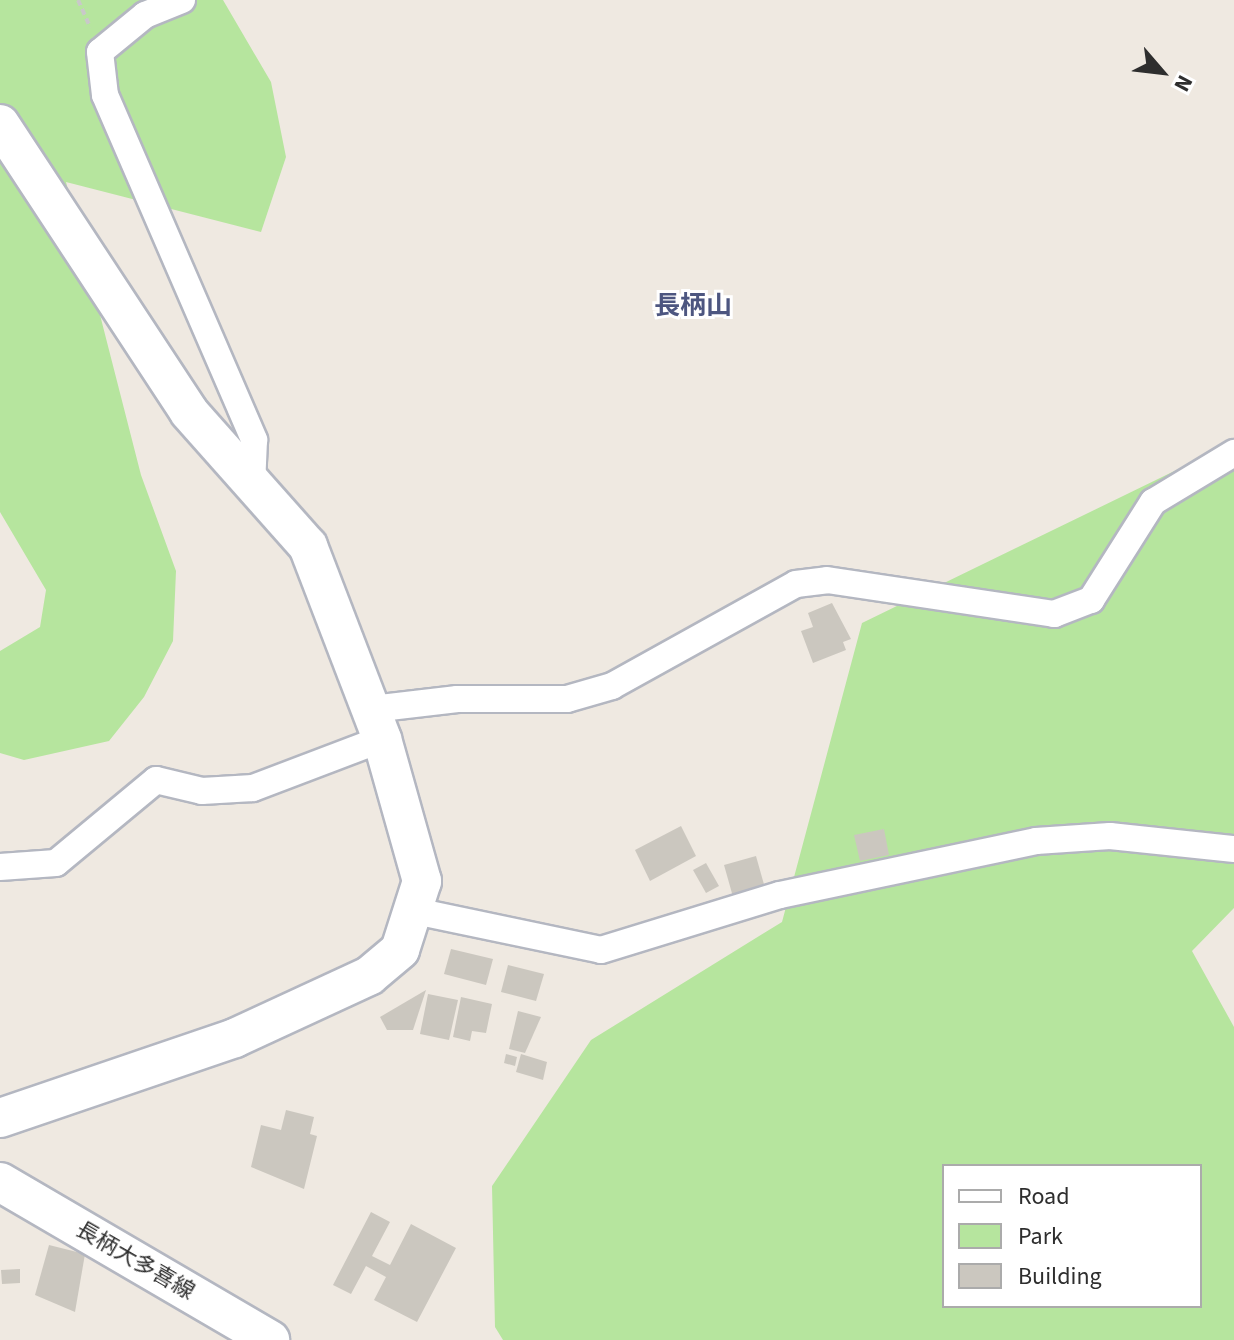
<!DOCTYPE html>
<meta charset="utf-8">
<style>
body{margin:0}
#map{position:relative;width:1234px;height:1340px;overflow:hidden;background:#efe9e1;font-family:"Source Sans 3","Noto Sans JP",sans-serif}
div>[style]{position:absolute}
.green>*{inset:0;background:#b6e59e}
.building>*{inset:0;background:#cbc7bf}
.path>*{height:4px;margin-top:-2px;transform-origin:0;background:repeating-linear-gradient(90deg,#c9c9c9 0 6px,transparent 0 10px)}
.roads{filter:drop-shadow(2px 0 #b4b7c1) drop-shadow(-2px 0 #b4b7c1) drop-shadow(0 2px #b4b7c1) drop-shadow(0 -2px #b4b7c1)}
.street>*{height:26px;margin:-13px;padding:0 13px;transform-origin:13px;border-radius:13px;background:#fff}
.secondary>*{height:38px;margin:-19px;padding:0 19px;transform-origin:19px;border-radius:19px;background:#fff}
span{translate:-50% -50%;white-space:nowrap;text-align:center;line-height:1.15;-webkit-text-stroke:6px #fff;paint-order:stroke}
.street-label{font-size:22px;color:#2e2e2e}
.quarter-label{font-size:26px;color:#4d5680;font-weight:700}
.legend{position:absolute;left:942px;top:1164px;width:260px;height:144px;box-sizing:border-box;background:#fff;border:2px solid #ababab;margin:0;padding:10px 14px;list-style:none;font-size:24px;color:#2e2e2e}
.legend li{display:flex;align-items:center;gap:16px;height:40px}
.legend b{width:40px;border:2px solid #ababab}
.north{position:absolute;left:1122px;top:32px;width:80px;height:80px;-webkit-text-stroke:6px #fff;paint-order:stroke;rotate:118deg;font-size:22px;font-weight:700;line-height:32px;text-align:center;color:#2e2e2e}
.north::after{content:'';display:block;margin:auto;width:28px;height:36px;background:#2e2e2e;clip-path:polygon(50% 0,100% 100%,50% 72%,0 100%)}
</style>
<div id="map">
<div class="green">
<i style="clip-path:polygon(0 0,223px 0,271px 82px,286px 157px,261px 232px,66px 182px,141px 475px,176px 571px,173px 641px,144px 697px,109px 741px,24px 760px,0 753px,0 651px,40px 627px,46px 590px,0 512px)"></i>
<i style="clip-path:polygon(evenodd,1234px 442px,1234px 908px,1192px 951px,1234px 1027px,1234px 1340px,503px 1340px,495px 1327px,492px 1186px,591px 1040px,782px 922px,862px 623px,1234px 442px,944px 1166px,1200px 1166px,1200px 1306px,944px 1306px,944px 1166px)"></i>
</div>
<div class="building">
<i style="clip-path:polygon(832px 603px,851px 639px,843px 642px,846px 650px,813px 663px,801px 631px,813px 627px,808px 613px)"></i>
<i style="clip-path:polygon(681px 826px,696px 856px,650px 881px,635px 850px)"></i>
<i style="clip-path:polygon(884px 829px,889px 855px,860px 861px,854px 835px)"></i>
<i style="clip-path:polygon(756px 856px,765px 888px,733px 897px,724px 865px)"></i>
<i style="clip-path:polygon(706px 863px,719px 886px,706px 893px,693px 870px)"></i>
<i style="clip-path:polygon(451px 949px,493px 959px,486px 985px,444px 974px)"></i>
<i style="clip-path:polygon(508px 965px,544px 974px,536px 1001px,501px 992px)"></i>
<i style="clip-path:polygon(426px 990px,413px 1030px,387px 1030px,380px 1017px)"></i>
<i style="clip-path:polygon(428px 994px,458px 1000px,449px 1040px,420px 1034px)"></i>
<i style="clip-path:polygon(461px 997px,492px 1004px,486px 1033px,472px 1031px,470px 1041px,453px 1037px)"></i>
<i style="clip-path:polygon(518px 1011px,541px 1017px,525px 1053px,509px 1049px)"></i>
<i style="clip-path:polygon(506px 1054px,517px 1057px,515px 1066px,504px 1063px)"></i>
<i style="clip-path:polygon(521px 1054px,547px 1062px,543px 1080px,516px 1072px)"></i>
<i style="clip-path:polygon(286px 1110px,314px 1117px,310px 1134px,317px 1136px,304px 1189px,251px 1167px,261px 1125px,281px 1130px)"></i>
<i style="clip-path:polygon(371px 1212px,390px 1222px,372px 1256px,390px 1265px,411px 1224px,456px 1248px,417px 1322px,374px 1300px,386px 1277px,366px 1266px,351px 1294px,333px 1285px)"></i>
<i style="clip-path:polygon(49px 1245px,85px 1254px,75px 1312px,35px 1295px)"></i>
<i style="clip-path:polygon(20px 1269px,20px 1283px,2px 1284px,1px 1270px)"></i>
</div>
<div class="path">
<i style="left:78px;top:0;width:30px;rotate:66deg"></i>
</div>
<div class="roads">
<div class="street">
<i style="left:182px;top:0;width:40px;rotate:158deg"></i>
<i style="left:145px;top:15px;width:58px;rotate:140.6deg"></i>
<i style="left:100px;top:52px;width:43px;rotate:83.4deg"></i>
<i style="left:105px;top:95px;width:376px;rotate:66.6deg"></i>
<i style="left:254px;top:440px;width:45px;rotate:92.5deg"></i>
<i style="left:372px;top:709px;width:86px;rotate:-6.7deg"></i>
<i style="left:457px;top:699px;width:110px"></i>
<i style="left:567px;top:699px;width:47px;rotate:-16.1deg"></i>
<i style="left:612px;top:686px;width:210px;rotate:-29deg"></i>
<i style="left:796px;top:584px;width:31px;rotate:-7deg"></i>
<i style="left:827px;top:580px;width:230px;rotate:8.5deg"></i>
<i style="left:1054px;top:614px;width:40px;rotate:-21deg"></i>
<i style="left:1091px;top:600px;width:116px;rotate:-57.7deg"></i>
<i style="left:1153px;top:502px;width:95px;rotate:-31.2deg"></i>
<i style="left:0;top:867px;width:56px;rotate:-4.1deg"></i>
<i style="left:56px;top:863px;width:130px;rotate:-39.7deg"></i>
<i style="left:156px;top:780px;width:47px;rotate:13.4deg"></i>
<i style="left:202px;top:791px;width:51px;rotate:-3.4deg"></i>
<i style="left:253px;top:788px;width:138px;rotate:-20.8deg"></i>
<i style="left:415px;top:911px;width:190px;rotate:11.8deg"></i>
<i style="left:601px;top:950px;width:187px;rotate:-17.1deg"></i>
<i style="left:780px;top:895px;width:262px;rotate:-11.9deg"></i>
<i style="left:1036px;top:841px;width:74px;rotate:-3.9deg"></i>
<i style="left:1110px;top:836px;width:125px;rotate:6deg"></i>
</div>
<div class="secondary">
<i style="left:0;top:124px;width:344px;rotate:56.7deg"></i>
<i style="left:189px;top:412px;width:179px;rotate:48.4deg"></i>
<i style="left:308px;top:546px;width:207px;rotate:69deg"></i>
<i style="left:382px;top:739px;width:148px;rotate:74.3deg"></i>
<i style="left:422px;top:881px;width:72px;rotate:107.7deg"></i>
<i style="left:400px;top:950px;width:40px;rotate:140deg"></i>
<i style="left:369px;top:976px;width:148px;rotate:155.2deg"></i>
<i style="left:235px;top:1038px;width:248px;rotate:161.2deg"></i>
<i style="left:0;top:1182px;width:313px;rotate:30.3deg"></i>
</div>
</div>
<div class="street-label">
<span style="left:135px;top:1261px;rotate:30deg">長柄大多喜線</span>
</div>
<div class="quarter-label">
<span style="left:693px;top:306px">長柄山</span>
</div>
<ul class="legend">
<li><b style="height:10px;background:#fff"></b>Road</li>
<li><b style="height:22px;background:#b6e59e"></b>Park</li>
<li><b style="height:22px;background:#cbc7bf"></b>Building</li>
</ul>
<div class="north">N</div>
</div>
